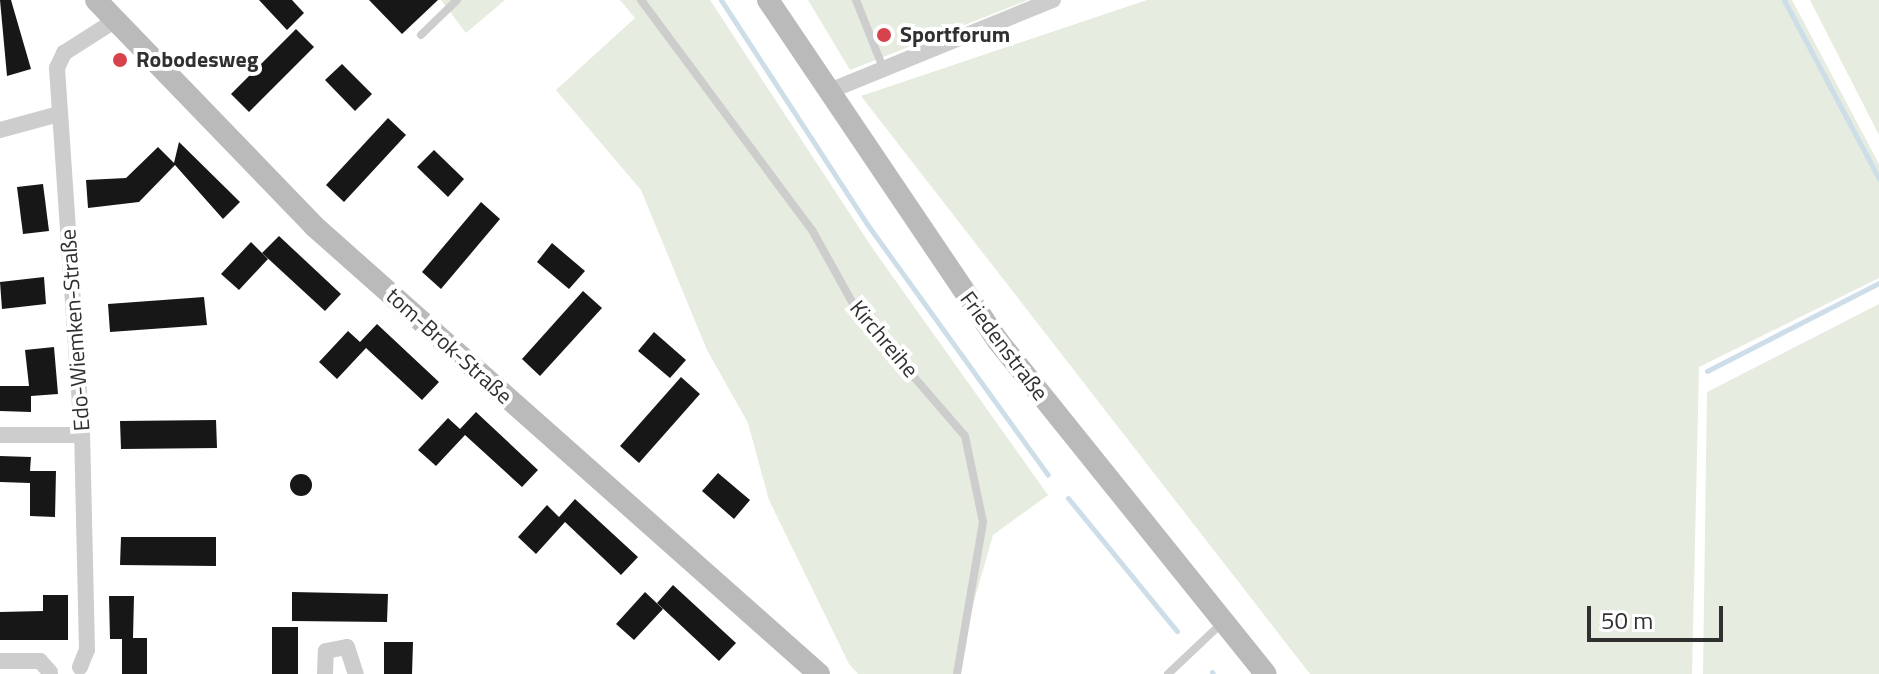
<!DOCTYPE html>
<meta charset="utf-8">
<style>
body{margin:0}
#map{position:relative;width:1879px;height:674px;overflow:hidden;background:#fff;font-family:"Titillium Web",sans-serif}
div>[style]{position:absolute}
.green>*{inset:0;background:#e6ecdf}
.stream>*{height:5px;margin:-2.5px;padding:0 2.5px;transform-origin:2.5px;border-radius:2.5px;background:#cddee9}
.building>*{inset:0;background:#171717}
.round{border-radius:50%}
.lane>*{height:8px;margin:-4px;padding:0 4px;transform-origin:4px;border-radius:4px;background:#cdcdcd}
.street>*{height:16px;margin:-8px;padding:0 8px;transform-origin:8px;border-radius:8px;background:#cdcdcd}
.secondary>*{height:22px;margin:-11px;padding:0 11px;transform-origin:11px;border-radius:11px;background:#bababa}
.dots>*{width:22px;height:22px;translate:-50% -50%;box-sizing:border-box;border:4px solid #fff;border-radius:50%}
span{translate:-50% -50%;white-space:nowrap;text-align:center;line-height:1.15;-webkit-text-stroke:8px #fff;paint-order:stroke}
.poi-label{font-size:22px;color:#303030;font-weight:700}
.left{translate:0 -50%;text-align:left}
.street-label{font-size:22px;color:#303030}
.scale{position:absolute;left:1587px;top:606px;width:136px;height:36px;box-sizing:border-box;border:4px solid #303030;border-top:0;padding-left:10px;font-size:24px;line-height:28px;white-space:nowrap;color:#303030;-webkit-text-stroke:6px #fff;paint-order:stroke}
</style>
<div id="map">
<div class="green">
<i style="clip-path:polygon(441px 0,505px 0,466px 33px)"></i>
<i style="clip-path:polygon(620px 0,710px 0,873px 249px,1048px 495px,993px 535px,953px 674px,858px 674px,849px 664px,769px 500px,748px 423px,707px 350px,641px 190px,556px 90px,635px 18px)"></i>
<i style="clip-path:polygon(808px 0,1028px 0,850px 70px)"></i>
<i style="clip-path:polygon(1147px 0,1792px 0,1879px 164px,1879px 278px,1699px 367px,1692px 674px,1310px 674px,861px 96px)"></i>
<i style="clip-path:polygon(1810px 0,1879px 0,1879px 135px)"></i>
<i style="clip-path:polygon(1879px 304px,1879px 674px,1703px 674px,1707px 392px)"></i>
</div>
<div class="stream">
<i style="left:721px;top:0;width:267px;rotate:56.9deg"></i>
<i style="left:867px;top:224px;width:309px;rotate:54.2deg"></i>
<i style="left:1784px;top:0;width:203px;rotate:62deg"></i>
<i style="left:1707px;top:371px;width:193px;rotate:-27.1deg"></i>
<i style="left:1068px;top:498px;width:172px;rotate:50.7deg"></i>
<i style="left:1212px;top:672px;width:2px;rotate:63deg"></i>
</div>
<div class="building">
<i style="clip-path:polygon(0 0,11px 0,31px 69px,7px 76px)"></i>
<i style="clip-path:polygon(259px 0,292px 0,304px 13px,287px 30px)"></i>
<i style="clip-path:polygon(369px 0,438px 0,402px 34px)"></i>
<i style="clip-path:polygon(296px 29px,314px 47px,249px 112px,231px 94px)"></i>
<i style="clip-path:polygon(342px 64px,372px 94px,355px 111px,325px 80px)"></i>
<i style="clip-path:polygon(388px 118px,406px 135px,344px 202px,326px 185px)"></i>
<i style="clip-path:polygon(179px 142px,240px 202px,223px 219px,175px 165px,139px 202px,88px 208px,86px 180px,126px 178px,158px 147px,174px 163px)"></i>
<i style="clip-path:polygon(434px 150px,464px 179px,448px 197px,417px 167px)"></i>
<i style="clip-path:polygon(43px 184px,49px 231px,23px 234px,17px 187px)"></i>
<i style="clip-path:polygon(481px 202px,500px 219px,441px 289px,422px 272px)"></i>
<i style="clip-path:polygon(279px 236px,341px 294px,325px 311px,262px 253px)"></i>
<i style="clip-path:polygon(251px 242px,268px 259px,239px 290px,221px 274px)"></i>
<i style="clip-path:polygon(552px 243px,585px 271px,569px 289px,537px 262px)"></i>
<i style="clip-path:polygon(44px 277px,46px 304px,2px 309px,0 282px)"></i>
<i style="clip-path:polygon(583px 291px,602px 308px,540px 376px,522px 359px)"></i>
<i style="clip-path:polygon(204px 297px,207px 325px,110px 332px,108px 304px)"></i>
<i style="clip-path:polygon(377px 324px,439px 382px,422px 400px,366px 348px,337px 379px,319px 362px,348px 331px,360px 342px)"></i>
<i style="clip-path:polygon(654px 332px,686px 360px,670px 378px,638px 351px)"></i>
<i style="clip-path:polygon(54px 347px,58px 394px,31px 396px,31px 412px,0 411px,0 386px,29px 386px,25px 350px)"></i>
<i style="clip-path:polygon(681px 377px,700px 394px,639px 463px,620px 446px)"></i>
<i style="clip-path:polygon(476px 412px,538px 470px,522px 487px,465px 435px,436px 466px,418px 450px,448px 418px,460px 429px)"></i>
<i style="clip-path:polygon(216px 420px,217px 448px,121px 449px,120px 421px)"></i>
<i style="clip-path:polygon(0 456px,31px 457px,30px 471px,56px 471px,55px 517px,30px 516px,30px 483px,0 482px)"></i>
<i style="clip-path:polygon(718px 473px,750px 500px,734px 519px,702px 491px)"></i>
<i class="round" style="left:290px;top:474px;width:22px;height:22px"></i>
<i style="clip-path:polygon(575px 499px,638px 557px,621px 575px,565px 522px,536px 554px,518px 537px,547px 505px,559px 517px)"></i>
<i style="clip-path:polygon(121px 537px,216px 537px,216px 566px,120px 565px)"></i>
<i style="clip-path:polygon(673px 585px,736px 643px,719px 661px,657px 603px)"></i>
<i style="clip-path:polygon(292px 592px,388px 594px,387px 622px,292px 621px)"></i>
<i style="clip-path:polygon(645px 592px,663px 609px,634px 640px,616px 624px)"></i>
<i style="clip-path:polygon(43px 595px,68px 595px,68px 640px,0 640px,0 612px,43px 611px)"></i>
<i style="clip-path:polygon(109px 596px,134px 596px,133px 638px,147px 638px,147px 674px,122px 674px,122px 639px,110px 639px)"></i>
<i style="clip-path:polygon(272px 627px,298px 627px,298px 674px,272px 674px)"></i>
<i style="clip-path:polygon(384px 642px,413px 642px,412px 674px,384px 674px)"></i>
</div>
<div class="lane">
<i style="left:641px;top:0;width:287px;rotate:53.4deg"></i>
<i style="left:812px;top:230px;width:93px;rotate:60.9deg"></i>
<i style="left:857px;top:311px;width:165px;rotate:49.2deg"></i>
<i style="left:965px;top:436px;width:88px;rotate:78.2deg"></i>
<i style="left:983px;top:522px;width:154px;rotate:99.7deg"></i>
<i style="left:856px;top:0;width:73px;rotate:68.3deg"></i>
<i style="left:421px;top:35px;width:50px;rotate:-44.2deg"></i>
<i style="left:1168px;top:674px;width:74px;rotate:-43.4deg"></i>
</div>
<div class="street">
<i style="left:827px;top:92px;width:244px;rotate:-22.2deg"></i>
<i style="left:0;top:130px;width:61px;rotate:-15.2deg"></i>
<i style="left:0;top:435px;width:82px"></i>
<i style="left:0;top:661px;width:40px"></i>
<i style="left:40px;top:661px;width:15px;rotate:48deg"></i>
<i style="left:80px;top:667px;width:18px;rotate:-68deg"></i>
<i style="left:87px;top:650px;width:215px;rotate:-91.3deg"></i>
<i style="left:82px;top:435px;width:368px;rotate:-93.9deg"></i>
<i style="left:57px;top:68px;width:17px;rotate:-65deg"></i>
<i style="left:64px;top:53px;width:59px;rotate:-32.6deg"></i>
<i style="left:325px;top:674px;width:23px;rotate:-88deg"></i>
<i style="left:326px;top:651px;width:21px;rotate:-11deg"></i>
<i style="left:347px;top:647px;width:28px;rotate:72deg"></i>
</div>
<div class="secondary">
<i style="left:96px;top:0;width:314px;rotate:46deg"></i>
<i style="left:314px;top:226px;width:675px;rotate:41.58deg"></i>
<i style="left:768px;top:0;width:411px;rotate:56deg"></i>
<i style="left:998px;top:341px;width:427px;rotate:51.2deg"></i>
</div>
<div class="dots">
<i style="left:884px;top:35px;background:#d6434c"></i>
<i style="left:120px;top:60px;background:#d6434c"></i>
</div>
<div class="poi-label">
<span class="left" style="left:900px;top:35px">Sportforum</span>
<span class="left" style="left:136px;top:60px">Robodesweg</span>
</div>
<div class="street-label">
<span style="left:75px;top:330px;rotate:-94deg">Edo-Wiemken-Straße</span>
<span style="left:884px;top:339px;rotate:50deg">Kirchreihe</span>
<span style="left:449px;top:346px;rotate:42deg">tom-Brok-Straße</span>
<span style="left:1004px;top:346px;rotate:53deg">Friedenstraße</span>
</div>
<div class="scale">50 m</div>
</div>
